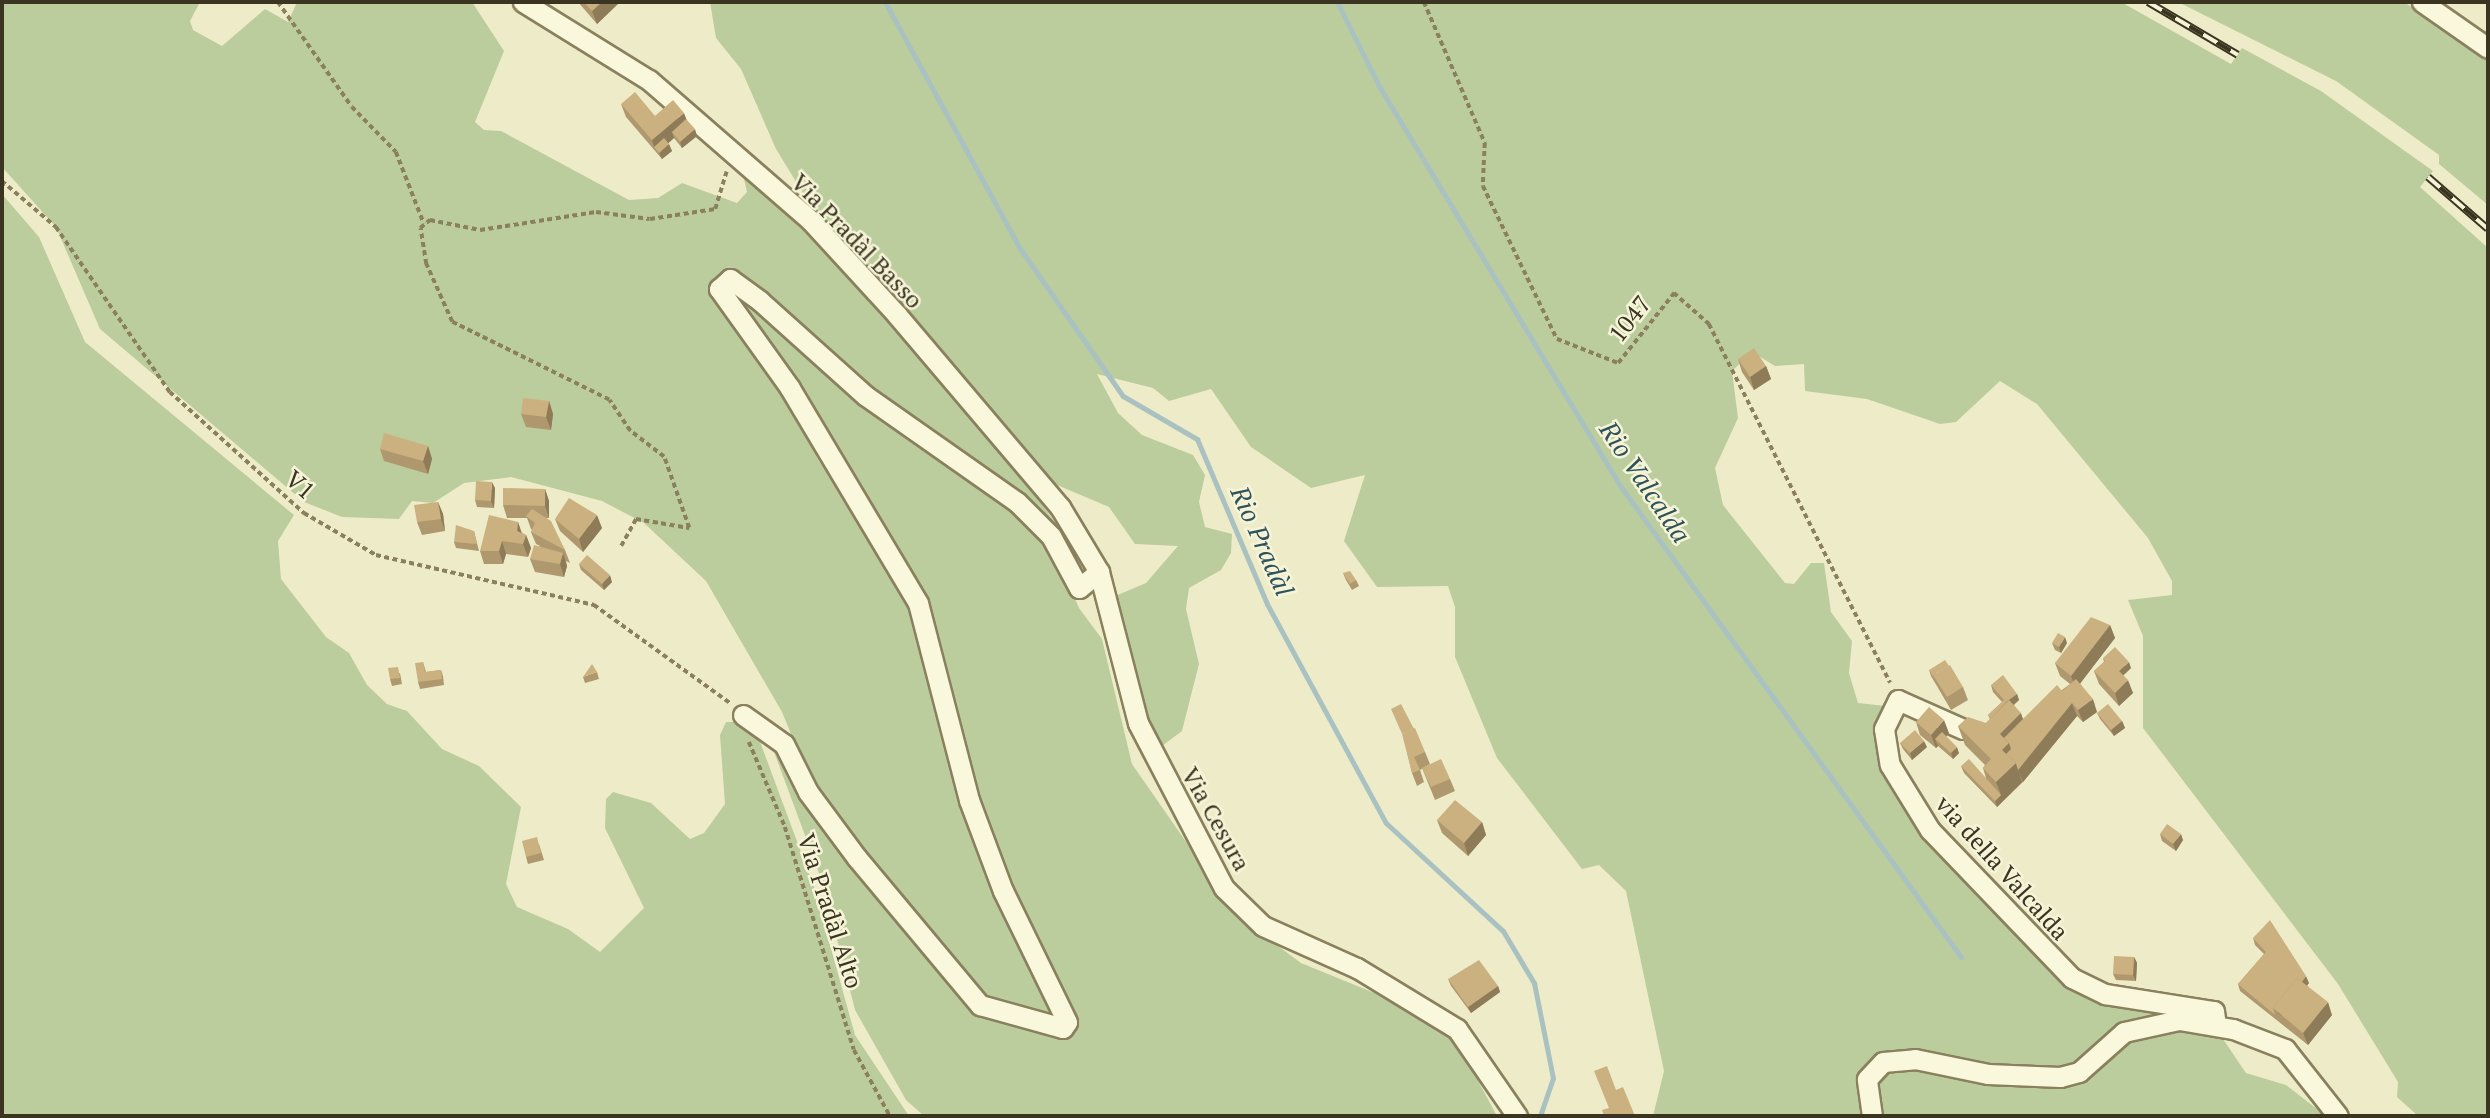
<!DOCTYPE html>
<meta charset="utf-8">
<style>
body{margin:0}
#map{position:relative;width:2490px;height:1118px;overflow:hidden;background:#eeecc8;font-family:"PT Serif",serif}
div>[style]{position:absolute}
.green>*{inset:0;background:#bbcd9c}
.stream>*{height:5px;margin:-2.5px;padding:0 2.5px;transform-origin:2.5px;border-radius:2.5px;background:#a9c2c1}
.path>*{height:3.5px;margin-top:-1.75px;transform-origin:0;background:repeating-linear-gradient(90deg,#8a805d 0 5px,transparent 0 8.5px)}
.roads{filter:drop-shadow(2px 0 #8a805d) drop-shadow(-2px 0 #8a805d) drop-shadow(0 2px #8a805d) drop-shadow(0 -2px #8a805d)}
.street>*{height:19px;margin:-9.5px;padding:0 9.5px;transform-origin:9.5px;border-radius:9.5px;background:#f9f7dc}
.rail>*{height:8px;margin-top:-4px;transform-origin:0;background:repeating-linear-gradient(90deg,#f6f4d8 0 16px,#3b3421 0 32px);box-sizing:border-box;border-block:2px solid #3b3421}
.wall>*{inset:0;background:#af986d}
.shaded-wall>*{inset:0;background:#8e7c59}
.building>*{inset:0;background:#cbb17f}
span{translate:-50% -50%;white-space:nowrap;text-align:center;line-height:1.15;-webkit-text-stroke:5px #f6f4d8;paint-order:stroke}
.street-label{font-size:24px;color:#3b3421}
.water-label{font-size:26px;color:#30535a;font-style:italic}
.frame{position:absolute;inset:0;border:4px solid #3b3421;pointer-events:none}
</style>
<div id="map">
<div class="green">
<i style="clip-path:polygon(2px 2px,200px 2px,190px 21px,193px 30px,222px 46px,265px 9px,288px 22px,297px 2px,472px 2px,504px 51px,475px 122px,484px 130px,501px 131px,629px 200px,658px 198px,682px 183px,737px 203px,747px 192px,741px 166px,807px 226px,1024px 480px,1063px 533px,1083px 574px,920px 428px,723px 276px,819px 461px,906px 593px,996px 895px,1060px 1020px,990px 1001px,963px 980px,813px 787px,782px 712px,706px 581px,644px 523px,602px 501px,511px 477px,464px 483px,433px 503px,412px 501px,399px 519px,342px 517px,304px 502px,100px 329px,56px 227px,2px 167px)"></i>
<i style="clip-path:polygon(710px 2px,2121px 2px,2231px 64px,2242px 48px,2321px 91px,2433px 171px,2420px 187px,2488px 248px,2488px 1116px,2418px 1116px,2397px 1097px,2398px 1082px,2338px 984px,2143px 728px,2143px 636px,2128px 600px,2172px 595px,2172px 581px,2148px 538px,2037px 404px,2000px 381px,1956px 422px,1940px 424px,1867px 399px,1805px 391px,1804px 364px,1775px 366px,1752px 352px,1732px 371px,1738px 418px,1715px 468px,1723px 505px,1785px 583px,1794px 584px,1811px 563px,1824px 563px,1831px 612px,1852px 641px,1849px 673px,1858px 703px,1886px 706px,1894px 753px,1921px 807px,2067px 976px,2164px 1013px,2120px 1025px,2074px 1066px,2058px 1070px,1976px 1064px,1914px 1049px,1876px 1054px,1859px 1076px,1863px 1116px,1653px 1116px,1664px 1071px,1626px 891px,1599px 865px,1582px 869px,1497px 758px,1455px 657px,1455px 607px,1448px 586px,1377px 587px,1344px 541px,1365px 475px,1311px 488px,1251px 447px,1211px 389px,1169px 401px,1153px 388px,1097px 374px,1118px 413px,1142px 435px,1193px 455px,1205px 475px,1199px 502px,1205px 527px,1232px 534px,1231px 553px,1221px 570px,1189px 588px,1186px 609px,1199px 664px,1182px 731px,1158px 749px,1113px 597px,1146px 583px,1178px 546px,1135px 544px,1109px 507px,1043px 479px,817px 216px,776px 149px,741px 69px,716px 38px)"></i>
<i style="clip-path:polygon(2178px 2px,2404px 2px,2458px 38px,2488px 30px,2488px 205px,2439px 164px,2439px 155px,2336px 81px)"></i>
<i style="clip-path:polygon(2px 194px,39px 237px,85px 342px,294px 515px,278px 541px,281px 579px,326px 637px,349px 653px,367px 685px,387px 704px,407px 711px,442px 749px,479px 766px,521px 807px,506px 884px,517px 907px,568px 929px,600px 952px,644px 908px,605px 828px,606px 799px,613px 792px,651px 803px,690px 839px,704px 833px,725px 804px,720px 735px,726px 722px,738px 722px,759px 739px,814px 887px,855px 1035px,909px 1116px,2px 1116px)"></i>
<i style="clip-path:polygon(730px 289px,1014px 506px,1056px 556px,1079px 608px,1102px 639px,1132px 764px,1223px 895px,1256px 930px,1301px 963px,1399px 1003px,1441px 1031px,1461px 1049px,1497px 1116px,924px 1116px,906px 1100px,855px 1010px,823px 884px,770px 741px,950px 986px,1008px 1025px,1063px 1033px,989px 841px,942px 665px)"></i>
<i style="clip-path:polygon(2165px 1026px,2219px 1033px,2246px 1073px,2286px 1085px,2326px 1116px,1877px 1116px,1876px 1081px,1886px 1069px,2059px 1083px,2127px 1037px)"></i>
</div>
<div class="stream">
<i style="left:885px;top:2px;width:283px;rotate:61.3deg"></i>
<i style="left:1021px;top:250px;width:178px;rotate:55.1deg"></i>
<i style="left:1123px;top:396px;width:86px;rotate:30.2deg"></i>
<i style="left:1197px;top:439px;width:179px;rotate:67deg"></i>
<i style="left:1267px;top:604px;width:249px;rotate:61.5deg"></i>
<i style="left:1386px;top:823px;width:159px;rotate:42.7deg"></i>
<i style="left:1503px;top:931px;width:61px;rotate:59.2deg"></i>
<i style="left:1534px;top:983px;width:97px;rotate:78.7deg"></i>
<i style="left:1553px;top:1078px;width:40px;rotate:108.9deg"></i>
<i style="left:1337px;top:2px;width:94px;rotate:63.4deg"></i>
<i style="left:1379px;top:86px;width:468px;rotate:58.9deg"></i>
<i style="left:1621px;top:487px;width:580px;rotate:54.12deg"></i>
</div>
<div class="path">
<i style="left:278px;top:2px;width:128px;rotate:54.8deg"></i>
<i style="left:352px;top:107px;width:63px;rotate:45.6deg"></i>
<i style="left:396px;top:152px;width:77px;rotate:68.7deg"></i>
<i style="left:1424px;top:2px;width:154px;rotate:66.6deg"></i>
<i style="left:1485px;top:143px;width:43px;rotate:92.7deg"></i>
<i style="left:1483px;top:186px;width:170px;rotate:64.2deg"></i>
<i style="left:1557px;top:339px;width:66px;rotate:21.5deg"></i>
<i style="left:1618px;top:363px;width:90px;rotate:-51.3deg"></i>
<i style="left:1674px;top:293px;width:47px;rotate:41.5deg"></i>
<i style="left:1709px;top:324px;width:402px;rotate:63.2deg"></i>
<i style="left:2px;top:181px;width:71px;rotate:40.4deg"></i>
<i style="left:56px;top:227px;width:201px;rotate:55.4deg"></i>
<i style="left:170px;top:392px;width:181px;rotate:42.1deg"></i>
<i style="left:304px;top:513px;width:83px;rotate:30.3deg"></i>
<i style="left:376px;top:555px;width:224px;rotate:12.9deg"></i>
<i style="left:594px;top:605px;width:168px;rotate:35.8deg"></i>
<i style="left:621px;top:546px;width:31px;rotate:-61deg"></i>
<i style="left:636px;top:519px;width:54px;rotate:9.6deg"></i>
<i style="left:689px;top:528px;width:75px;rotate:-109.4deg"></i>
<i style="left:664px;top:457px;width:43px;rotate:-142.6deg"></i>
<i style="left:630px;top:431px;width:37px;rotate:-124deg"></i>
<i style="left:609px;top:400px;width:175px;rotate:-153.6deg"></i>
<i style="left:452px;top:322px;width:64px;rotate:-114.1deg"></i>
<i style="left:426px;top:264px;width:36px;rotate:-99deg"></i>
<i style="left:420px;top:228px;width:13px;rotate:-39deg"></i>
<i style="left:430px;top:220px;width:51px;rotate:11.3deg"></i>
<i style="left:480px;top:230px;width:117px;rotate:-8.8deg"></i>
<i style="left:596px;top:212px;width:54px;rotate:7.4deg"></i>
<i style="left:650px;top:219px;width:66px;rotate:-8.7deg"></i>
<i style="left:715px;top:209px;width:39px;rotate:-73deg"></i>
<i style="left:749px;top:742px;width:92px;rotate:67deg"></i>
<i style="left:785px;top:827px;width:233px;rotate:72.8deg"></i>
<i style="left:854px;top:1050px;width:75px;rotate:61.4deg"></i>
</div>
<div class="roads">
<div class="street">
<i style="left:523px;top:2px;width:148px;rotate:31.8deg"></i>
<i style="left:649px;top:80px;width:215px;rotate:41deg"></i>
<i style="left:811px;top:221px;width:127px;rotate:47.5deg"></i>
<i style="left:897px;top:315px;width:252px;rotate:49.7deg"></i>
<i style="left:1060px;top:507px;width:76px;rotate:59deg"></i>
<i style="left:1099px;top:572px;width:156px;rotate:75.5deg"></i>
<i style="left:1138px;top:723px;width:186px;rotate:62.5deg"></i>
<i style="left:1224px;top:888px;width:54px;rotate:44.3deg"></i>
<i style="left:1263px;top:926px;width:103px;rotate:24.1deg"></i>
<i style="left:1357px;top:968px;width:117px;rotate:31.4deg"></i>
<i style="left:1457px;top:1029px;width:106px;rotate:55.4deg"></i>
<i style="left:2422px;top:2px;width:80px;rotate:34.9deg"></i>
<i style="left:743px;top:715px;width:50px;rotate:35.3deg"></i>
<i style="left:784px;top:744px;width:54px;rotate:63.4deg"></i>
<i style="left:808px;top:792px;width:82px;rotate:53.4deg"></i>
<i style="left:857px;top:858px;width:192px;rotate:50.1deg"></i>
<i style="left:980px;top:1005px;width:86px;rotate:15.5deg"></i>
<i style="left:1063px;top:1028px;width:7px;rotate:-56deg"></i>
<i style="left:1067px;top:1022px;width:146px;rotate:-116deg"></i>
<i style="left:1003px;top:891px;width:97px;rotate:-110.5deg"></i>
<i style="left:969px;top:800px;width:203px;rotate:-104.5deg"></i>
<i style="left:918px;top:603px;width:250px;rotate:-120.8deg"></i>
<i style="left:790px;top:388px;width:122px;rotate:-125.6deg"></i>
<i style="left:719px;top:289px;width:15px;rotate:-42deg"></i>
<i style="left:730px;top:279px;width:37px;rotate:36deg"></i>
<i style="left:760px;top:301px;width:142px;rotate:41.9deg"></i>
<i style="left:866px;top:396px;width:184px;rotate:35.1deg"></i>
<i style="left:1017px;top:502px;width:48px;rotate:45deg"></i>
<i style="left:1051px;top:536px;width:59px;rotate:61.7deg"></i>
<i style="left:1079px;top:588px;width:26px;rotate:-39deg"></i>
<i style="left:1963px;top:729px;width:71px;rotate:-156deg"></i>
<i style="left:1898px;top:700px;width:32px;rotate:116deg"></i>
<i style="left:1884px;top:729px;width:36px;rotate:81deg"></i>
<i style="left:1890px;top:765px;width:76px;rotate:58.4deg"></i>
<i style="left:1930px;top:830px;width:205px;rotate:46.2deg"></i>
<i style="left:2072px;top:978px;width:37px;rotate:26deg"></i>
<i style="left:2105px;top:994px;width:110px;rotate:8.9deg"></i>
<i style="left:2214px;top:1011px;width:15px;rotate:82deg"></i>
<i style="left:1872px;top:1116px;width:37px;rotate:-98deg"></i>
<i style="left:1867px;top:1079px;width:23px;rotate:-47deg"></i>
<i style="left:1883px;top:1062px;width:32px;rotate:-5deg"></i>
<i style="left:1915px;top:1059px;width:75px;rotate:11.6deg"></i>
<i style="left:1988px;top:1074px;width:72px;rotate:2.4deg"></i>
<i style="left:2060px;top:1077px;width:20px;rotate:-15deg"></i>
<i style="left:2079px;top:1072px;width:60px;rotate:-41.6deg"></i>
<i style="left:2124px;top:1032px;width:56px;rotate:-12.3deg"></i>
<i style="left:2179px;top:1020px;width:55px;rotate:9.5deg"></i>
<i style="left:2233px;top:1029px;width:56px;rotate:21deg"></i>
<i style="left:2285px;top:1049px;width:85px;rotate:51.7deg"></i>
</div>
</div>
<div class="rail">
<i style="left:2148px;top:2px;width:104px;rotate:30.5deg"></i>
<i style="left:2428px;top:177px;width:79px;rotate:40.9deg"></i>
</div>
<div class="wall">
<i style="clip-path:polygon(578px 2px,619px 2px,619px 3px,597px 24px)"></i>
<i style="clip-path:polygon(621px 104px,655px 116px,686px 119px,697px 136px,682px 148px,674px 138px,668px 143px,672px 151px,662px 159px,626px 117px)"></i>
<i style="clip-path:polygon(1738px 359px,1766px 366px,1771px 379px,1754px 390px,1742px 372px)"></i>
<i style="clip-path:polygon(549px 401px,553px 414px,551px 430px,526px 427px,521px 414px)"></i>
<i style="clip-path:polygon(428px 446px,432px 459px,428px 474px,384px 461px,380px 449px)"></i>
<i style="clip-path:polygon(495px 488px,494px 508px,477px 507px,475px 500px)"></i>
<i style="clip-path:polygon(545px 489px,549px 501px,549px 518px,546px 518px,565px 550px,570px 563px,566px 561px,567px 566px,564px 577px,535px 572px,530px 559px,540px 546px,536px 544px,531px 532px,532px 530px,531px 529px,527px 518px,507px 518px,503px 505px)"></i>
<i style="clip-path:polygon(438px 502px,443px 514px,445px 531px,422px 535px,417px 522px)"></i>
<i style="clip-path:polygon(555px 519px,602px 528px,583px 552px,560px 531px)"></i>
<i style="clip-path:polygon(518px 522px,522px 533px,526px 535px,531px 548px,528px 557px,506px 554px,503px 564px,484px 564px,480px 551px)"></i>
<i style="clip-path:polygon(474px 531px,479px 551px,456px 548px,454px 542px)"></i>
<i style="clip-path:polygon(579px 564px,612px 582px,604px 590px,581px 570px)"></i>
<i style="clip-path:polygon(1343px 573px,1356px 580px,1359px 586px,1352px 590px,1346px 580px)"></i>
<i style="clip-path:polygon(2110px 625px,2115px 638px,2080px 683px,2097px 712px,2083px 722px,2077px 716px,2023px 782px,1997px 807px,1964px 773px,1961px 766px,1986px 778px,1983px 768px,1985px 765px,1965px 745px,1958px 726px,1986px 723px,1990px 719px,1988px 715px,2002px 702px,1993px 692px,1991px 685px,2017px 694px,2019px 700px,2014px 705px,2023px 719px,2070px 684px,2060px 676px,2055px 663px)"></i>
<i style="clip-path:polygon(2052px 643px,2067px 643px,2061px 653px,2055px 650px)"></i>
<i style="clip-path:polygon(2103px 658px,2131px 668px,2123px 676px,2133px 693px,2119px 706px,2099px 684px,2094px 671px,2104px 662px)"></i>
<i style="clip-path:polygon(423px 662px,426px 672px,441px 670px,443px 676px,444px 685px,420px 689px,418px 682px)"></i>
<i style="clip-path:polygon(1929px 670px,1963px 687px,1968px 700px,1951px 710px,1931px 676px)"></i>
<i style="clip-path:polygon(597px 672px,599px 679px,585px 683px,583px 677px)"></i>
<i style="clip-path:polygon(400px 673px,402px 684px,392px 686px,390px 679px)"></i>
<i style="clip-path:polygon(2097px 713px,2122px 721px,2125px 728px,2114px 736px,2100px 719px)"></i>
<i style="clip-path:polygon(1916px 722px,1949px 733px,1946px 736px,1959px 753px,1953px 759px,1938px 746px,1936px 748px,1920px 735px)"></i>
<i style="clip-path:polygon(1404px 739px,1425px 752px,1430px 764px,1420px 770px,1424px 782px,1417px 786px,1412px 773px)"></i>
<i style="clip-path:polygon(1900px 743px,1927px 747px,1912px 760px,1903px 749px)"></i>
<i style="clip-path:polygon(1422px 768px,1450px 779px,1455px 791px,1435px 800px)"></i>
<i style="clip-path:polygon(1437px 820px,1482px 822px,1486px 835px,1468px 856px,1442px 833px)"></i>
<i style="clip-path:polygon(2160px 834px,2183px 840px,2176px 851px,2162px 841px)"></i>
<i style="clip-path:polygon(539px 844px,544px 860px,528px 864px,526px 857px)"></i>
<i style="clip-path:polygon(2253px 938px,2309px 983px,2307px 985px,2332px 1015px,2308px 1045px,2240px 991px,2238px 984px,2264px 954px,2255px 945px)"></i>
<i style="clip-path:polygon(2134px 957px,2137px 963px,2136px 981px,2116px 980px,2113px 974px)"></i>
<i style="clip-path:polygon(1448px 979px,1498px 986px,1500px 992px,1471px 1013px,1451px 986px)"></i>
</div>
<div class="shaded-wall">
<i style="clip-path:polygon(602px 2px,619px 2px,619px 3px,597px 24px,592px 11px)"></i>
<i style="clip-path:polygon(684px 113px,689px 126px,672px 132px,674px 138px,659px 152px,654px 147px,652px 140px)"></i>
<i style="clip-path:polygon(695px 129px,697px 136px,682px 148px,680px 142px)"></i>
<i style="clip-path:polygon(669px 144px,672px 151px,662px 159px,659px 153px)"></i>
<i style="clip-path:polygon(1766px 366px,1771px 379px,1754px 390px,1750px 377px)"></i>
<i style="clip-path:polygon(549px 401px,553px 414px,551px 430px,546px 417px)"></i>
<i style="clip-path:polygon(428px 446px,432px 459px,428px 474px,423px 461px)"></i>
<i style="clip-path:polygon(492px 482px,495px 488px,494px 508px,491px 501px)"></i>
<i style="clip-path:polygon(545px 489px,549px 501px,549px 518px,545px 506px)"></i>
<i style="clip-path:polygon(438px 502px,443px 514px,445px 531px,441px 519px)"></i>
<i style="clip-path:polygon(597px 515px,602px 528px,583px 552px,579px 539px)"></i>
<i style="clip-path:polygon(518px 522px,522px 535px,517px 531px)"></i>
<i style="clip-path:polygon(526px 535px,531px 548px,528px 557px,523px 544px)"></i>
<i style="clip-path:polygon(502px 541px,506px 554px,503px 564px,499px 551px)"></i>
<i style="clip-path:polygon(563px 553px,567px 566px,564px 577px,560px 564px)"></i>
<i style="clip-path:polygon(610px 575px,612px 582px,604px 590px,602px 584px)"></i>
<i style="clip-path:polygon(2110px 625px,2115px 638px,2076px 689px,2071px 676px)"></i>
<i style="clip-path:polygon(2065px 637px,2067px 643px,2061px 653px,2059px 647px)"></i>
<i style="clip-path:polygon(2129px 662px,2131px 668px,2119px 679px,2117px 673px)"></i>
<i style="clip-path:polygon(2128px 680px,2133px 693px,2119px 706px,2115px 693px)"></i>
<i style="clip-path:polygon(2017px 694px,2019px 700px,2008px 709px,2006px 702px)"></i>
<i style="clip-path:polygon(2093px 699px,2097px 712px,2083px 722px,2078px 710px)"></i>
<i style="clip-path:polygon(2072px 703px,2077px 716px,2023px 782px,2018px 770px)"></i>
<i style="clip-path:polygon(2021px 713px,2027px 732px,2009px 769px,2002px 750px,1997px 729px)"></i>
<i style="clip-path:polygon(1944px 720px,1949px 733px,1940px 743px,1935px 739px,1938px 746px,1936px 748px,1931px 735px)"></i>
<i style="clip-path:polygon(2122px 721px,2125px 728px,2114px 736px,2111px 730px)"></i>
<i style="clip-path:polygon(1924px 741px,1927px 747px,1912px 760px,1910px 753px)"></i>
<i style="clip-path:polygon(1957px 747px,1959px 753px,1953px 759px,1951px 753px)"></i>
<i style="clip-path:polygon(2016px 763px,2022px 782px,1997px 807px,1995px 801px,2001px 795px,1996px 782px)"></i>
<i style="clip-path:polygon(1482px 822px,1486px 835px,1468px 856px,1464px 843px)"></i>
<i style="clip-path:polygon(2181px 834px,2183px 840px,2176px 851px,2173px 844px)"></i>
<i style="clip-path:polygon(2134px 957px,2137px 963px,2136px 981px,2133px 975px)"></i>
<i style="clip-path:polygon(2306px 976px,2309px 983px,2282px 1016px,2277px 1012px)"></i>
<i style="clip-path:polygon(1498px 986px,1500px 992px,1471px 1013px,1468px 1007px)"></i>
<i style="clip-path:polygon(2328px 1002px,2332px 1015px,2308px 1045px,2303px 1033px)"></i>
</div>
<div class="building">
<i style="clip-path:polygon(584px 2px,602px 2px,592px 11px)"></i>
<i style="clip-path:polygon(635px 92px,655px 116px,673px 100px,684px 113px,652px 140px,621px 104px)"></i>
<i style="clip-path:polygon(686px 119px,695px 129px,680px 142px,672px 132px)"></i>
<i style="clip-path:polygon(664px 138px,669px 144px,659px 153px,654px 147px)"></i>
<i style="clip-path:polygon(1754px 348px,1766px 366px,1750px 377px,1738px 359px)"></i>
<i style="clip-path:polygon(523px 398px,549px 401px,546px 417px,521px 414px)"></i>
<i style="clip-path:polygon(384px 433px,428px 446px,423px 461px,380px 449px)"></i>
<i style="clip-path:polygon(476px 481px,492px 482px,491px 501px,475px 500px)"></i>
<i style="clip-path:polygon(503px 488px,545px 489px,545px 506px,503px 505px)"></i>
<i style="clip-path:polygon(569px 498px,597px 515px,579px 539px,555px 519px)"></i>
<i style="clip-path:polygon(438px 502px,441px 519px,417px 522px,414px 505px)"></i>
<i style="clip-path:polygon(532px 509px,551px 521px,565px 550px,531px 532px,535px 523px,526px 516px)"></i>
<i style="clip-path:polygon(489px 515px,518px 522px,517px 531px,526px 535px,523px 544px,502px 541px,499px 551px,480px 551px)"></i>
<i style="clip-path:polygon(456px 525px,474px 531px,477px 544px,454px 542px)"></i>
<i style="clip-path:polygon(534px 545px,563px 553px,560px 564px,530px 559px)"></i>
<i style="clip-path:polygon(587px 555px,610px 575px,602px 584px,579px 564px)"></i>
<i style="clip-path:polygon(1350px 571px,1356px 580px,1350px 584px,1343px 573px)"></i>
<i style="clip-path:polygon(2091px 617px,2110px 625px,2071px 676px,2055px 663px)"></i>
<i style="clip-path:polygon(2058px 633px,2065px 637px,2059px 647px,2052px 643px)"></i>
<i style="clip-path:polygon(2115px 647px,2129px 662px,2119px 671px,2107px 659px,2105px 661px,2103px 658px)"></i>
<i style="clip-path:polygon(2107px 659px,2128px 680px,2115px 693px,2094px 671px)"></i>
<i style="clip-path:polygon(1945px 660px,1949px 666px,1933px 675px,1936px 681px,1929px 670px)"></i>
<i style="clip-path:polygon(423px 662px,425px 672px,441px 670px,442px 679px,418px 682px,415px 663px)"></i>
<i style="clip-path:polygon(592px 664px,597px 672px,583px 677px)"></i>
<i style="clip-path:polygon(1950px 665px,1963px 687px,1947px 697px,1933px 675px)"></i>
<i style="clip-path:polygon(398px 667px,400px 678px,390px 679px,388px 668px)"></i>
<i style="clip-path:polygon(2003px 675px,2017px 694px,2006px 702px,1991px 718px,1988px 715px,2004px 700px,1991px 685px)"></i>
<i style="clip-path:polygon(2076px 679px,2093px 699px,2078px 710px,2072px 703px,2018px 770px,2016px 763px,2006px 754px,2011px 749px,2009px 743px,2004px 738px,2057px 685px,2062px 691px)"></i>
<i style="clip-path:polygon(2009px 700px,2021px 713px,2000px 734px,2009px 743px,2002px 750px,2016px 763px,1996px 782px,1983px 768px,1991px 759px,1958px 726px,1968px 717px,1986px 723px)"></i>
<i style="clip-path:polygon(1401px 704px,1414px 729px,1402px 734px,1403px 736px,1391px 709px)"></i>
<i style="clip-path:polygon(2108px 704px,2122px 721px,2111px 730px,2097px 713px)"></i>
<i style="clip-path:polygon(1929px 707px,1944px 720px,1931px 735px,1916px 722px)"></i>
<i style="clip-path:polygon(1415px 728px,1425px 752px,1414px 757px,1420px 770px,1412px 773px,1402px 734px)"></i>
<i style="clip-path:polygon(1915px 730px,1924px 741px,1910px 753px,1900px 743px)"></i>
<i style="clip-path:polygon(1942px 732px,1957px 747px,1951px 753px,1935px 739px)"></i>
<i style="clip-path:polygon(1441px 759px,1450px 779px,1431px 787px,1422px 768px)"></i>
<i style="clip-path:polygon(1969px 759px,2001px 795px,1995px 801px,1961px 766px)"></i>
<i style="clip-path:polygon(1455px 800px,1482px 822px,1464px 843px,1437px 820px)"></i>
<i style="clip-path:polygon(2167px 824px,2181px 834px,2173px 844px,2160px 834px)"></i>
<i style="clip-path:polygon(537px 837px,541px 853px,526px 857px,522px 841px)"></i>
<i style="clip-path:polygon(2270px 920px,2306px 976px,2302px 982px,2297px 978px,2273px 1008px,2275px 1015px,2238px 984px,2266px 952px,2253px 938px)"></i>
<i style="clip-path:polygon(2114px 956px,2134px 957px,2133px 975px,2113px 974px)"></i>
<i style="clip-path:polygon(1479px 960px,1498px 986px,1468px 1007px,1448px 979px)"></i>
<i style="clip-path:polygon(2297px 978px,2328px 1002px,2303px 1033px,2273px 1008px)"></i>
<i style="clip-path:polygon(1607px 1066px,1616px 1090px,1623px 1087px,1635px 1116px,1604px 1116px,1602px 1110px,1609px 1108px,1594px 1071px)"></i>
</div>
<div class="street-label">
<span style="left:857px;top:241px;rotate:46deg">Via Pradàl Basso</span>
<span style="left:1630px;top:319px;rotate:-52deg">1047</span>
<span style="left:300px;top:485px;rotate:41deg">V1</span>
<span style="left:1216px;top:819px;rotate:61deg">Via Cesura</span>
<span style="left:2002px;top:868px;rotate:48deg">via della Valcalda</span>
<span style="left:830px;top:911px;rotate:72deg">Via Pradàl Alto</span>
</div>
<div class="water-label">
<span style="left:1645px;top:482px;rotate:56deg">Rio Valcalda</span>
<span style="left:1262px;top:541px;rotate:66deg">Rio Pradàl</span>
</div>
<div class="frame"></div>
</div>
